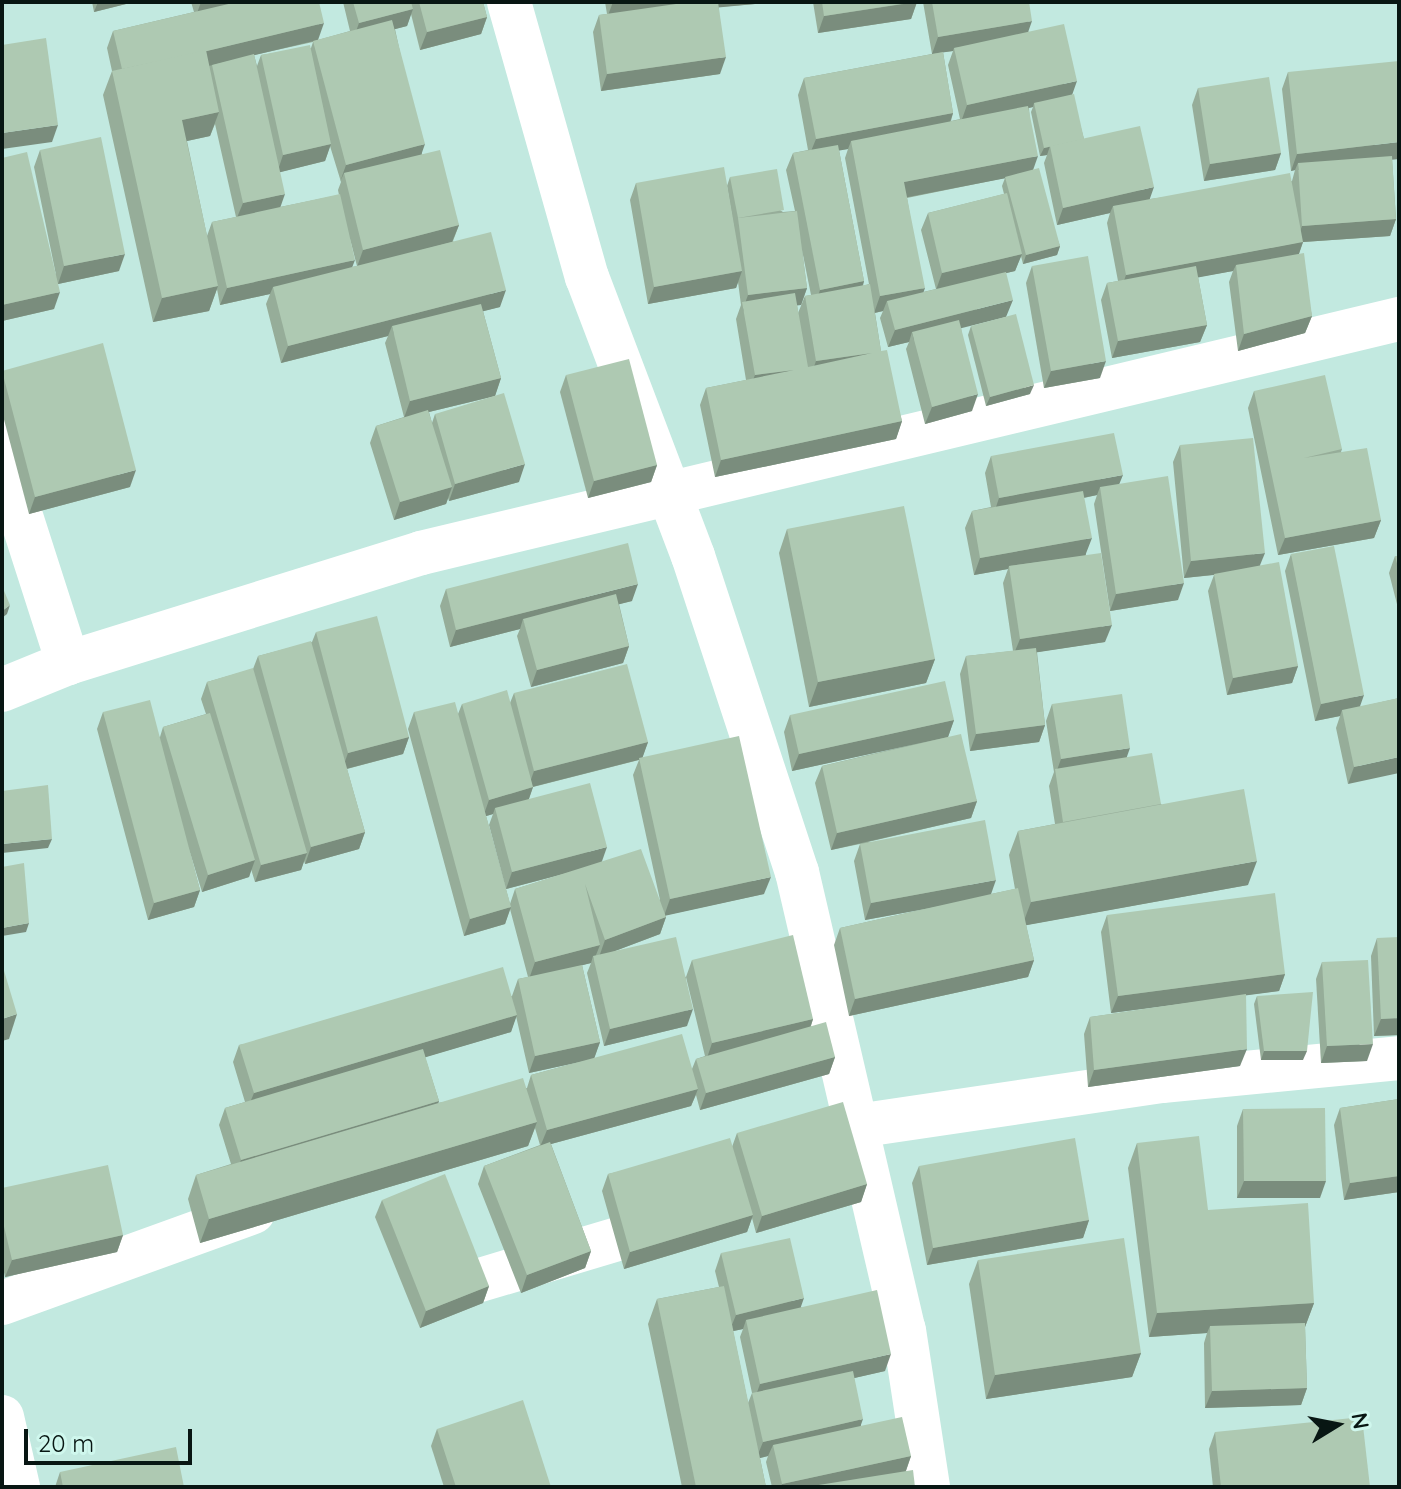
<!DOCTYPE html>
<style>
body{margin:0}
#map{position:relative;width:1401px;height:1489px;overflow:hidden;background:#c2e9e0;font-family:Quicksand,sans-serif}
div>[style]{position:absolute}
.street>*{height:44px;margin:-22px;padding:0 22px;transform-origin:22px;border-radius:22px;background:#fff}
.wall>*{inset:0;background:#96ad99}
.shaded-wall>*{inset:0;background:#7a8d7d}
.building>*{inset:0;background:#aec9b2}
span{translate:-50% -50%;white-space:nowrap;text-align:center;line-height:1.15;-webkit-text-stroke:6px #cff7ed;paint-order:stroke}
.frame{position:absolute;inset:0;border:4px solid #081613;pointer-events:none}
.north{position:absolute;left:1297px;top:1385px;width:80px;height:80px;-webkit-text-stroke:6px #cff7ed;paint-order:stroke;rotate:80deg;font-size:22px;font-weight:700;line-height:32px;text-align:center;color:#081613}
.north::after{content:'';display:block;margin:auto;width:28px;height:36px;background:#081613;clip-path:polygon(50% 0,100% 100%,50% 72%,0 100%)}
.scale{position:absolute;left:24px;top:1429px;width:168px;height:36px;box-sizing:border-box;border:4px solid #081613;border-top:0;padding-left:10px;font-size:24px;line-height:28px;white-space:nowrap;color:#081613;-webkit-text-stroke:6px #cff7ed;paint-order:stroke}
</style>
<div id="map">
<div class="street">
<i style="left:509px;top:2px;width:286px;rotate:74.2deg"></i>
<i style="left:587px;top:277px;width:298px;rotate:69.2deg"></i>
<i style="left:693px;top:556px;width:333px;rotate:71.8deg"></i>
<i style="left:797px;top:872px;width:470px;rotate:76.9deg"></i>
<i style="left:904px;top:1330px;width:159px;rotate:81.3deg"></i>
<i style="left:2px;top:436px;width:76px;rotate:77.1deg"></i>
<i style="left:19px;top:510px;width:161px;rotate:72.2deg"></i>
<i style="left:2px;top:690px;width:71px;rotate:-22.2deg"></i>
<i style="left:68px;top:663px;width:370px;rotate:-17.3deg"></i>
<i style="left:421px;top:553px;width:1006px;rotate:-13.46deg"></i>
<i style="left:857px;top:1126px;width:308px;rotate:-8.4deg"></i>
<i style="left:1162px;top:1081px;width:238px;rotate:-5.5deg"></i>
<i style="left:470px;top:1283px;width:210px;rotate:-16.6deg"></i>
<i style="left:2px;top:1303px;width:267px;rotate:-19.9deg"></i>
<i style="left:2px;top:1417px;width:72px;rotate:77.1deg"></i>
</div>
<div class="wall">
<i style="clip-path:polygon(92px 2px,134px 2px,94px 12px)"></i>
<i style="clip-path:polygon(evenodd,191px 2px,319px 2px,318px 40px,350px 31px,343px 2px,483px 2px,487px 17px,481px 34px,420px 50px,411px 14px,407px 26px,395px 29px,422px 154px,459px 225px,453px 241px,500px 307px,483px 311px,501px 378px,495px 396px,429px 412px,432px 423px,435px 414px,519px 482px,449px 501px,448px 498px,446px 504px,394px 520px,370px 443px,376px 426px,404px 417px,385px 343px,388px 336px,281px 363px,266px 304px,270px 294px,220px 305px,217px 289px,209px 311px,153px 322px,103px 95px,112px 71px,107px 48px,113px 31px,194px 12px,191px 2px,313px 42px,311px 48px,261px 55px,257px 66px,254px 55px,313px 42px,191px 2px,215px 124px,236px 217px,212px 222px,207px 236px,187px 141px,210px 136px,215px 124px,191px 2px,330px 146px,341px 182px,338px 190px,339px 195px,280px 207px,280px 172px,325px 161px,330px 146px,191px 2px,350px 239px,357px 266px,352px 267px,350px 239px)"></i>
<i style="clip-path:polygon(605px 2px,756px 2px,755px 4px,719px 7px,720px 74px,601px 91px,593px 32px,599px 15px,607px 14px)"></i>
<i style="clip-path:polygon(813px 2px,917px 2px,911px 19px,818px 33px)"></i>
<i style="clip-path:polygon(evenodd,923px 2px,1029px 2px,1028px 31px,1072px 95px,1084px 139px,1150px 199px,1292px 181px,1295px 170px,1291px 171px,1282px 89px,1288px 72px,1392px 159px,1396px 219px,1390px 236px,1303px 242px,1299px 254px,1312px 316px,1305px 333px,1238px 351px,1229px 282px,1233px 271px,1198px 277px,1207px 325px,1200px 342px,1112px 358px,1101px 300px,1107px 283px,1118px 281px,1107px 223px,1110px 213px,1057px 225px,1044px 163px,1047px 155px,1040px 156px,1031px 112px,1033px 107px,1029px 108px,1033px 170px,1060px 246px,1057px 255px,1023px 264px,1021px 256px,1015px 271px,1006px 273px,961px 328px,972px 411px,925px 424px,906px 349px,909px 342px,888px 347px,880px 318px,883px 311px,875px 313px,881px 351px,902px 421px,896px 439px,715px 477px,700px 405px,706px 388px,746px 380px,736px 319px,741px 305px,738px 282px,736px 288px,648px 304px,630px 200px,636px 183px,734px 229px,727px 186px,730px 177px,783px 212px,795px 211px,786px 170px,793px 153px,808px 150px,798px 95px,804px 78px,932px 54px,923px 2px,953px 51px,948px 65px,960px 119px,951px 121px,953px 113px,943px 52px,953px 51px,923px 2px,848px 149px,845px 158px,869px 284px,863px 286px,864px 281px,839px 150px,848px 149px,923px 2px,1005px 178px,1002px 186px,1004px 194px,928px 213px,921px 230px,936px 289px,923px 292px,907px 198px,1005px 178px,923px 2px,802px 250px,811px 295px,805px 296px,798px 313px,797px 305px,801px 305px,807px 288px,802px 250px)"></i>
<i style="clip-path:polygon(1198px 88px,1281px 153px,1275px 170px,1204px 181px,1192px 105px)"></i>
<i style="clip-path:polygon(40px 150px,119px 271px,58px 284px,54px 309px,2px 321px,2px 158px,56px 275px,34px 167px)"></i>
<i style="clip-path:polygon(1032px 266px,1100px 378px,1044px 388px,1026px 283px)"></i>
<i style="clip-path:polygon(971px 326px,1030px 394px,986px 406px,968px 335px)"></i>
<i style="clip-path:polygon(2px 371px,130px 487px,29px 514px,2px 412px)"></i>
<i style="clip-path:polygon(566px 375px,657px 465px,651px 482px,588px 498px,560px 392px)"></i>
<i style="clip-path:polygon(1254px 391px,1342px 449px,1341px 452px,1381px 520px,1374px 538px,1278px 555px,1248px 408px)"></i>
<i style="clip-path:polygon(1180px 445px,1260px 565px,1298px 666px,1292px 683px,1227px 695px,1208px 591px,1214px 575px,1184px 578px,1173px 462px)"></i>
<i style="clip-path:polygon(991px 456px,1119px 484px,1178px 600px,1110px 611px,1094px 504px,1097px 495px,1084px 498px,1086px 555px,1105px 642px,1037px 652px,1045px 725px,1039px 742px,970px 751px,960px 674px,966px 656px,1013px 651px,1003px 583px,1008px 569px,974px 575px,965px 528px,972px 511px,991px 507px,985px 473px)"></i>
<i style="clip-path:polygon(787px 529px,935px 659px,926px 683px,809px 707px,779px 553px)"></i>
<i style="clip-path:polygon(1291px 554px,1360px 707px,1399px 698px,1348px 784px,1336px 728px,1340px 716px,1315px 721px,1285px 571px)"></i>
<i style="clip-path:polygon(1395px 556px,1399px 556px,1399px 612px,1389px 573px)"></i>
<i style="clip-path:polygon(446px 589px,632px 601px,619px 604px,629px 646px,623px 663px,531px 687px,517px 636px,520px 629px,450px 647px,440px 606px)"></i>
<i style="clip-path:polygon(316px 632px,409px 737px,403px 754px,347px 769px,365px 832px,359px 849px,305px 864px,304px 861px,301px 870px,255px 882px,251px 869px,249px 877px,202px 892px,188px 846px,200px 890px,194px 907px,148px 920px,97px 729px,103px 712px,160px 737px,163px 727px,206px 714px,201px 699px,207px 682px,253px 669px,258px 656px,312px 642px)"></i>
<i style="clip-path:polygon(evenodd,514px 693px,648px 742px,642px 758px,764px 894px,666px 915px,666px 917px,660px 934px,615px 951px,686px 977px,692px 960px,813px 1019px,811px 1026px,835px 1057px,829px 1074px,700px 1110px,696px 1095px,691px 1106px,551px 1144px,591px 1251px,585px 1268px,521px 1293px,478px 1184px,484px 1166px,540px 1145px,535px 1128px,528px 1146px,200px 1243px,188px 1199px,196px 1175px,231px 1164px,219px 1125px,225px 1108px,245px 1102px,233px 1062px,239px 1045px,512px 996px,518px 979px,528px 977px,510px 909px,505px 924px,464px 936px,408px 729px,414px 712px,458px 714px,462px 704px,510px 703px,514px 693px,639px 760px,633px 775px,660px 900px,601px 862px,529px 799px,533px 787px,639px 760px,514px 693px,493px 814px,489px 825px,506px 889px,567px 873px,515px 889px,510px 904px,486px 816px,493px 814px,514px 693px,591px 963px,587px 973px,604px 1046px,687px 1026px,686px 977px,705px 1056px,696px 1059px,692px 1069px,594px 1058px,600px 1042px,582px 965px,591px 963px,514px 693px,516px 1016px,529px 1073px,583px 1061px,531px 1075px,527px 1088px,438px 1103px,439px 1101px,425px 1057px,511px 1032px,516px 1016px)"></i>
<i style="clip-path:polygon(1052px 704px,1127px 757px,1161px 804px,1248px 885px,1026px 925px,1034px 960px,1028px 977px,849px 1016px,834px 945px,840px 928px,929px 908px,865px 920px,854px 861px,860px 844px,831px 850px,815px 783px,822px 766px,927px 741px,792px 771px,784px 732px,790px 715px,954px 720px,948px 737px,977px 801px,971px 818px,868px 842px,991px 894px,1015px 889px,1009px 855px,1018px 831px,1055px 824px,1049px 786px,1054px 772px,1046px 721px)"></i>
<i style="clip-path:polygon(1107px 915px,1285px 974px,1279px 991px,1246px 995px,1240px 1066px,1088px 1087px,1084px 1034px,1090px 1017px,1218px 999px,1111px 1013px,1101px 932px)"></i>
<i style="clip-path:polygon(1377px 938px,1399px 1035px,1374px 1036px,1371px 956px)"></i>
<i style="clip-path:polygon(1322px 962px,1367px 1061px,1321px 1063px,1316px 979px)"></i>
<i style="clip-path:polygon(1257px 996px,1303px 1060px,1261px 1060px,1254px 1004px)"></i>
<i style="clip-path:polygon(1399px 1099px,1399px 1192px,1344px 1200px,1334px 1125px,1340px 1108px)"></i>
<i style="clip-path:polygon(1243px 1109px,1320px 1198px,1237px 1198px,1237px 1126px)"></i>
<i style="clip-path:polygon(737px 1133px,867px 1184px,861px 1202px,756px 1233px,752px 1218px,747px 1232px,624px 1269px,602px 1191px,608px 1174px,732px 1147px)"></i>
<i style="clip-path:polygon(1137px 1143px,1208px 1210px,1314px 1303px,1305px 1327px,1307px 1388px,1301px 1405px,1205px 1408px,1204px 1343px,1207px 1333px,1149px 1337px,1128px 1168px)"></i>
<i style="clip-path:polygon(919px 1166px,1089px 1220px,1083px 1238px,927px 1265px,912px 1183px)"></i>
<i style="clip-path:polygon(2px 1188px,123px 1235px,117px 1252px,5px 1277px,2px 1263px)"></i>
<i style="clip-path:polygon(382px 1200px,489px 1286px,483px 1303px,420px 1328px,375px 1217px)"></i>
<i style="clip-path:polygon(evenodd,721px 1253px,801px 1307px,885px 1371px,854px 1378px,861px 1426px,911px 1456px,906px 1471px,915px 1487px,772px 1487px,766px 1462px,768px 1456px,760px 1458px,766px 1487px,682px 1487px,648px 1324px,657px 1299px,719px 1287px,715px 1271px,721px 1253px,743px 1329px,740px 1337px,752px 1393px,748px 1403px,733px 1331px,743px 1329px)"></i>
<i style="clip-path:polygon(978px 1260px,1141px 1353px,1132px 1377px,986px 1399px,969px 1284px)"></i>
<i style="clip-path:polygon(437px 1429px,551px 1487px,444px 1487px,431px 1446px)"></i>
<i style="clip-path:polygon(1215px 1432px,1370px 1487px,1213px 1487px,1209px 1449px)"></i>
<i style="clip-path:polygon(60px 1472px,184px 1487px,55px 1487px)"></i>
</div>
<div class="shaded-wall">
<i style="clip-path:polygon(98px 2px,134px 2px,94px 12px)"></i>
<i style="clip-path:polygon(201px 2px,265px 2px,195px 19px)"></i>
<i style="clip-path:polygon(613px 2px,756px 2px,755px 4px,607px 18px)"></i>
<i style="clip-path:polygon(917px 2px,911px 19px,818px 33px,824px 16px)"></i>
<i style="clip-path:polygon(413px 9px,407px 26px,353px 40px,359px 23px)"></i>
<i style="clip-path:polygon(487px 17px,481px 34px,420px 50px,427px 32px)"></i>
<i style="clip-path:polygon(1032px 21px,1026px 38px,954px 48px,953px 51px,932px 54px,938px 37px)"></i>
<i style="clip-path:polygon(324px 23px,318px 40px,116px 88px,122px 71px)"></i>
<i style="clip-path:polygon(726px 57px,720px 74px,601px 91px,607px 74px)"></i>
<i style="clip-path:polygon(1077px 81px,1071px 98px,1034px 103px,1033px 107px,961px 122px,967px 105px)"></i>
<i style="clip-path:polygon(219px 112px,210px 136px,173px 144px,182px 120px)"></i>
<i style="clip-path:polygon(953px 113px,947px 131px,851px 141px,848px 149px,809px 156px,816px 139px)"></i>
<i style="clip-path:polygon(58px 125px,52px 142px,2px 149px,2px 133px)"></i>
<i style="clip-path:polygon(1084px 139px,1050px 146px,1047px 155px,1040px 156px,1044px 148px)"></i>
<i style="clip-path:polygon(1399px 142px,1399px 159px,1298px 170px,1298px 163px,1295px 170px,1291px 171px,1297px 154px)"></i>
<i style="clip-path:polygon(331px 144px,325px 161px,277px 173px,283px 155px)"></i>
<i style="clip-path:polygon(425px 144px,419px 161px,344px 173px,340px 182px,346px 165px)"></i>
<i style="clip-path:polygon(1281px 153px,1275px 170px,1204px 181px,1210px 164px)"></i>
<i style="clip-path:polygon(1038px 156px,1032px 173px,898px 199px,904px 182px)"></i>
<i style="clip-path:polygon(1154px 187px,1148px 204px,1113px 206px,1110px 213px,1057px 225px,1063px 208px)"></i>
<i style="clip-path:polygon(285px 194px,279px 211px,236px 220px,243px 203px)"></i>
<i style="clip-path:polygon(1396px 219px,1390px 236px,1303px 242px,1297px 259px,1236px 265px,1233px 271px,1120px 292px,1126px 275px,1296px 243px,1302px 226px)"></i>
<i style="clip-path:polygon(459px 225px,452px 242px,357px 267px,363px 250px)"></i>
<i style="clip-path:polygon(1060px 246px,1057px 255px,1023px 264px,1026px 255px)"></i>
<i style="clip-path:polygon(125px 254px,119px 271px,58px 284px,64px 266px)"></i>
<i style="clip-path:polygon(1022px 254px,1015px 271px,936px 290px,942px 273px)"></i>
<i style="clip-path:polygon(355px 260px,348px 278px,273px 287px,270px 294px,220px 305px,227px 288px)"></i>
<i style="clip-path:polygon(742px 271px,736px 288px,648px 304px,654px 287px)"></i>
<i style="clip-path:polygon(864px 281px,858px 299px,814px 307px,820px 290px)"></i>
<i style="clip-path:polygon(218px 286px,209px 311px,153px 322px,162px 298px)"></i>
<i style="clip-path:polygon(807px 288px,801px 305px,744px 312px,743px 309px,748px 295px)"></i>
<i style="clip-path:polygon(925px 288px,919px 305px,887px 301px,883px 311px,874px 313px,880px 296px)"></i>
<i style="clip-path:polygon(506px 290px,500px 307px,394px 334px,392px 326px,388px 336px,281px 363px,288px 346px)"></i>
<i style="clip-path:polygon(60px 292px,54px 309px,2px 321px,2px 305px)"></i>
<i style="clip-path:polygon(1013px 300px,1006px 317px,914px 340px,912px 332px,909px 342px,888px 347px,895px 330px)"></i>
<i style="clip-path:polygon(1312px 316px,1305px 333px,1238px 351px,1244px 334px)"></i>
<i style="clip-path:polygon(1207px 325px,1200px 342px,1112px 358px,1118px 341px)"></i>
<i style="clip-path:polygon(872px 353px,810px 378px,816px 361px)"></i>
<i style="clip-path:polygon(1106px 361px,1100px 378px,1044px 388px,1051px 371px)"></i>
<i style="clip-path:polygon(794px 370px,748px 392px,755px 375px)"></i>
<i style="clip-path:polygon(501px 378px,495px 396px,404px 418px,410px 401px)"></i>
<i style="clip-path:polygon(1034px 385px,1030px 394px,986px 406px,990px 397px)"></i>
<i style="clip-path:polygon(978px 394px,972px 411px,925px 424px,932px 407px)"></i>
<i style="clip-path:polygon(902px 421px,896px 439px,715px 477px,721px 460px)"></i>
<i style="clip-path:polygon(525px 464px,519px 482px,449px 501px,455px 484px)"></i>
<i style="clip-path:polygon(657px 465px,651px 482px,588px 498px,594px 481px)"></i>
<i style="clip-path:polygon(136px 470px,130px 487px,29px 514px,35px 497px)"></i>
<i style="clip-path:polygon(1123px 475px,1116px 492px,1100px 487px,1097px 495px,993px 516px,999px 498px)"></i>
<i style="clip-path:polygon(452px 487px,446px 504px,394px 520px,400px 502px)"></i>
<i style="clip-path:polygon(1381px 520px,1374px 538px,1278px 555px,1285px 538px)"></i>
<i style="clip-path:polygon(1092px 538px,1085px 556px,1009px 566px,1008px 569px,974px 575px,980px 558px)"></i>
<i style="clip-path:polygon(1265px 553px,1258px 570px,1184px 578px,1191px 561px)"></i>
<i style="clip-path:polygon(1184px 583px,1178px 600px,1110px 611px,1116px 594px)"></i>
<i style="clip-path:polygon(638px 584px,632px 601px,526px 628px,523px 619px,520px 629px,450px 647px,456px 630px)"></i>
<i style="clip-path:polygon(10px 605px,7px 614px,2px 618px,2px 611px)"></i>
<i style="clip-path:polygon(1112px 625px,1105px 642px,1013px 656px,1020px 639px)"></i>
<i style="clip-path:polygon(629px 646px,623px 663px,531px 687px,537px 670px)"></i>
<i style="clip-path:polygon(935px 659px,926px 683px,809px 707px,818px 682px)"></i>
<i style="clip-path:polygon(1298px 666px,1292px 683px,1227px 695px,1233px 678px)"></i>
<i style="clip-path:polygon(1364px 695px,1358px 712px,1342px 710px,1340px 716px,1315px 721px,1321px 704px)"></i>
<i style="clip-path:polygon(954px 720px,948px 737px,792px 771px,799px 754px)"></i>
<i style="clip-path:polygon(1045px 725px,1039px 742px,970px 751px,976px 734px)"></i>
<i style="clip-path:polygon(409px 737px,403px 754px,342px 770px,348px 753px)"></i>
<i style="clip-path:polygon(648px 742px,642px 759px,528px 788px,534px 771px)"></i>
<i style="clip-path:polygon(1130px 748px,1124px 765px,1056px 773px,1061px 759px)"></i>
<i style="clip-path:polygon(1399px 757px,1399px 773px,1348px 784px,1354px 767px)"></i>
<i style="clip-path:polygon(533px 787px,527px 804px,495px 808px,493px 814px,483px 817px,489px 800px)"></i>
<i style="clip-path:polygon(977px 801px,971px 818px,831px 850px,837px 833px)"></i>
<i style="clip-path:polygon(365px 832px,359px 849px,305px 864px,311px 847px)"></i>
<i style="clip-path:polygon(52px 839px,48px 848px,2px 853px,2px 844px)"></i>
<i style="clip-path:polygon(607px 847px,601px 864px,506px 889px,512px 872px)"></i>
<i style="clip-path:polygon(307px 853px,301px 870px,255px 882px,261px 865px)"></i>
<i style="clip-path:polygon(255px 860px,249px 877px,202px 892px,208px 875px)"></i>
<i style="clip-path:polygon(1257px 861px,1248px 885px,1022px 926px,1031px 902px)"></i>
<i style="clip-path:polygon(771px 877px,764px 894px,664px 916px,670px 899px)"></i>
<i style="clip-path:polygon(996px 880px,990px 897px,865px 920px,871px 903px)"></i>
<i style="clip-path:polygon(200px 890px,194px 907px,148px 920px,154px 903px)"></i>
<i style="clip-path:polygon(511px 907px,505px 924px,464px 936px,470px 919px)"></i>
<i style="clip-path:polygon(666px 917px,660px 934px,599px 957px,605px 940px)"></i>
<i style="clip-path:polygon(29px 923px,26px 932px,2px 936px,2px 928px)"></i>
<i style="clip-path:polygon(600px 945px,594px 960px,593px 956px,591px 963px,529px 979px,535px 962px)"></i>
<i style="clip-path:polygon(1034px 960px,1028px 977px,849px 1016px,855px 999px)"></i>
<i style="clip-path:polygon(1285px 974px,1279px 991px,1111px 1013px,1118px 996px)"></i>
<i style="clip-path:polygon(693px 1009px,687px 1026px,604px 1046px,610px 1029px)"></i>
<i style="clip-path:polygon(17px 1014px,9px 1039px,2px 1041px,2px 1019px)"></i>
<i style="clip-path:polygon(517px 1015px,511px 1032px,247px 1110px,254px 1093px)"></i>
<i style="clip-path:polygon(1399px 1018px,1399px 1035px,1374px 1036px,1381px 1019px)"></i>
<i style="clip-path:polygon(813px 1019px,807px 1036px,706px 1061px,712px 1043px)"></i>
<i style="clip-path:polygon(600px 1042px,594px 1059px,529px 1073px,535px 1056px)"></i>
<i style="clip-path:polygon(1373px 1044px,1367px 1061px,1321px 1063px,1327px 1046px)"></i>
<i style="clip-path:polygon(1247px 1049px,1240px 1066px,1088px 1087px,1094px 1070px)"></i>
<i style="clip-path:polygon(1264px 1051px,1307px 1051px,1303px 1060px,1261px 1060px)"></i>
<i style="clip-path:polygon(835px 1057px,829px 1074px,700px 1110px,706px 1093px)"></i>
<i style="clip-path:polygon(698px 1089px,691px 1106px,540px 1147px,547px 1130px)"></i>
<i style="clip-path:polygon(439px 1101px,433px 1118px,235px 1177px,241px 1160px)"></i>
<i style="clip-path:polygon(537px 1122px,528px 1146px,200px 1243px,209px 1219px)"></i>
<i style="clip-path:polygon(1399px 1176px,1399px 1192px,1344px 1200px,1350px 1183px)"></i>
<i style="clip-path:polygon(1244px 1181px,1326px 1181px,1320px 1198px,1237px 1198px)"></i>
<i style="clip-path:polygon(867px 1184px,861px 1202px,756px 1233px,762px 1216px)"></i>
<i style="clip-path:polygon(753px 1215px,747px 1232px,624px 1269px,630px 1252px)"></i>
<i style="clip-path:polygon(1089px 1220px,1083px 1238px,927px 1265px,933px 1248px)"></i>
<i style="clip-path:polygon(123px 1235px,117px 1252px,5px 1277px,12px 1260px)"></i>
<i style="clip-path:polygon(591px 1251px,585px 1268px,521px 1293px,527px 1275px)"></i>
<i style="clip-path:polygon(489px 1286px,483px 1303px,420px 1328px,426px 1311px)"></i>
<i style="clip-path:polygon(804px 1298px,798px 1315px,746px 1320px,743px 1329px,729px 1332px,736px 1315px)"></i>
<i style="clip-path:polygon(1314px 1303px,1305px 1327px,1210px 1326px,1207px 1333px,1149px 1337px,1157px 1313px)"></i>
<i style="clip-path:polygon(1141px 1353px,1132px 1377px,986px 1399px,995px 1375px)"></i>
<i style="clip-path:polygon(891px 1354px,885px 1371px,754px 1401px,760px 1384px)"></i>
<i style="clip-path:polygon(1307px 1388px,1301px 1405px,1205px 1408px,1212px 1391px)"></i>
<i style="clip-path:polygon(863px 1419px,857px 1436px,773px 1445px,768px 1456px,756px 1459px,763px 1442px)"></i>
<i style="clip-path:polygon(911px 1456px,905px 1473px,841px 1487px,781px 1487px,782px 1484px)"></i>
</div>
<div class="building">
<i style="clip-path:polygon(237px 2px,319px 2px,324px 23px,207px 51px,122px 69px,113px 31px)"></i>
<i style="clip-path:polygon(353px 2px,411px 2px,413px 9px,359px 23px)"></i>
<i style="clip-path:polygon(419px 2px,483px 2px,487px 17px,427px 32px)"></i>
<i style="clip-path:polygon(690px 2px,718px 2px,726px 57px,607px 74px,599px 15px)"></i>
<i style="clip-path:polygon(822px 2px,914px 2px,824px 16px)"></i>
<i style="clip-path:polygon(932px 2px,1029px 2px,1032px 21px,938px 37px)"></i>
<i style="clip-path:polygon(392px 20px,425px 144px,346px 165px,313px 41px)"></i>
<i style="clip-path:polygon(1064px 24px,1077px 81px,967px 105px,954px 48px)"></i>
<i style="clip-path:polygon(46px 38px,58px 125px,2px 133px,2px 45px)"></i>
<i style="clip-path:polygon(310px 45px,331px 144px,283px 155px,261px 55px)"></i>
<i style="clip-path:polygon(206px 50px,219px 112px,182px 120px,218px 286px,162px 298px,112px 71px)"></i>
<i style="clip-path:polygon(943px 52px,953px 113px,816px 139px,804px 78px)"></i>
<i style="clip-path:polygon(254px 54px,285px 194px,243px 203px,212px 65px)"></i>
<i style="clip-path:polygon(1399px 61px,1399px 142px,1297px 154px,1288px 72px)"></i>
<i style="clip-path:polygon(1269px 77px,1281px 153px,1210px 164px,1198px 88px)"></i>
<i style="clip-path:polygon(1074px 94px,1084px 139px,1044px 148px,1034px 103px)"></i>
<i style="clip-path:polygon(1028px 106px,1038px 156px,904px 182px,925px 288px,880px 296px,851px 141px)"></i>
<i style="clip-path:polygon(1140px 126px,1154px 187px,1063px 208px,1050px 146px)"></i>
<i style="clip-path:polygon(101px 137px,125px 254px,64px 266px,40px 150px)"></i>
<i style="clip-path:polygon(838px 145px,864px 281px,820px 290px,793px 153px)"></i>
<i style="clip-path:polygon(440px 150px,459px 225px,363px 250px,344px 173px)"></i>
<i style="clip-path:polygon(27px 152px,60px 292px,2px 305px,2px 158px)"></i>
<i style="clip-path:polygon(1392px 156px,1396px 219px,1302px 226px,1298px 163px)"></i>
<i style="clip-path:polygon(724px 167px,742px 271px,654px 287px,636px 183px)"></i>
<i style="clip-path:polygon(1039px 168px,1060px 246px,1026px 255px,1005px 177px)"></i>
<i style="clip-path:polygon(777px 169px,784px 210px,738px 218px,730px 177px)"></i>
<i style="clip-path:polygon(1290px 173px,1303px 242px,1126px 275px,1113px 206px)"></i>
<i style="clip-path:polygon(1007px 193px,1022px 254px,942px 273px,928px 213px)"></i>
<i style="clip-path:polygon(340px 194px,355px 260px,227px 288px,212px 222px)"></i>
<i style="clip-path:polygon(797px 211px,807px 288px,748px 295px,738px 218px)"></i>
<i style="clip-path:polygon(491px 232px,506px 290px,288px 346px,273px 287px)"></i>
<i style="clip-path:polygon(1304px 253px,1312px 316px,1244px 334px,1236px 265px)"></i>
<i style="clip-path:polygon(1088px 256px,1106px 361px,1051px 371px,1032px 266px)"></i>
<i style="clip-path:polygon(1196px 266px,1207px 325px,1118px 341px,1107px 283px)"></i>
<i style="clip-path:polygon(1006px 272px,1013px 300px,895px 330px,887px 301px)"></i>
<i style="clip-path:polygon(870px 284px,881px 351px,887px 350px,902px 421px,721px 460px,706px 388px,794px 370px,755px 375px,742px 302px,795px 293px,808px 367px,872px 353px,816px 361px,805px 296px)"></i>
<i style="clip-path:polygon(481px 304px,501px 378px,410px 401px,392px 326px)"></i>
<i style="clip-path:polygon(1016px 314px,1034px 385px,990px 397px,971px 326px)"></i>
<i style="clip-path:polygon(959px 320px,978px 394px,932px 407px,912px 332px)"></i>
<i style="clip-path:polygon(103px 343px,136px 470px,35px 497px,2px 371px)"></i>
<i style="clip-path:polygon(629px 359px,657px 465px,594px 481px,566px 375px)"></i>
<i style="clip-path:polygon(1325px 375px,1342px 449px,1304px 458px,1367px 448px,1381px 520px,1285px 538px,1254px 391px)"></i>
<i style="clip-path:polygon(504px 393px,525px 464px,455px 484px,435px 414px)"></i>
<i style="clip-path:polygon(428px 410px,452px 487px,400px 502px,376px 426px)"></i>
<i style="clip-path:polygon(1114px 433px,1123px 475px,999px 498px,991px 456px)"></i>
<i style="clip-path:polygon(1253px 438px,1265px 553px,1191px 561px,1180px 445px)"></i>
<i style="clip-path:polygon(1168px 476px,1184px 583px,1116px 594px,1100px 487px)"></i>
<i style="clip-path:polygon(1083px 491px,1092px 538px,980px 558px,972px 511px)"></i>
<i style="clip-path:polygon(904px 506px,935px 659px,818px 682px,787px 529px)"></i>
<i style="clip-path:polygon(628px 543px,638px 584px,456px 630px,446px 589px)"></i>
<i style="clip-path:polygon(1334px 546px,1364px 695px,1321px 704px,1291px 554px)"></i>
<i style="clip-path:polygon(1101px 553px,1112px 625px,1020px 639px,1009px 566px)"></i>
<i style="clip-path:polygon(1395px 556px,1399px 556px,1399px 571px)"></i>
<i style="clip-path:polygon(1279px 562px,1298px 666px,1233px 678px,1214px 574px)"></i>
<i style="clip-path:polygon(2px 586px,10px 605px,2px 611px)"></i>
<i style="clip-path:polygon(616px 594px,629px 646px,537px 670px,523px 619px)"></i>
<i style="clip-path:polygon(377px 616px,409px 737px,348px 753px,316px 632px)"></i>
<i style="clip-path:polygon(311px 641px,365px 832px,311px 847px,258px 656px)"></i>
<i style="clip-path:polygon(1036px 648px,1045px 725px,976px 734px,966px 656px)"></i>
<i style="clip-path:polygon(627px 664px,648px 742px,534px 771px,514px 693px)"></i>
<i style="clip-path:polygon(253px 668px,307px 853px,261px 865px,207px 682px)"></i>
<i style="clip-path:polygon(945px 681px,954px 720px,799px 754px,790px 715px)"></i>
<i style="clip-path:polygon(507px 690px,533px 787px,489px 800px,462px 704px)"></i>
<i style="clip-path:polygon(1122px 694px,1130px 748px,1061px 759px,1052px 704px)"></i>
<i style="clip-path:polygon(1399px 698px,1399px 757px,1354px 767px,1342px 710px)"></i>
<i style="clip-path:polygon(150px 700px,200px 890px,154px 903px,103px 712px)"></i>
<i style="clip-path:polygon(455px 702px,511px 907px,470px 919px,414px 712px)"></i>
<i style="clip-path:polygon(210px 713px,255px 860px,208px 875px,163px 727px)"></i>
<i style="clip-path:polygon(961px 734px,977px 801px,837px 833px,822px 766px)"></i>
<i style="clip-path:polygon(739px 736px,771px 877px,670px 899px,639px 758px)"></i>
<i style="clip-path:polygon(1152px 753px,1161px 804px,1063px 822px,1055px 769px)"></i>
<i style="clip-path:polygon(590px 783px,607px 847px,512px 872px,495px 808px)"></i>
<i style="clip-path:polygon(48px 785px,52px 839px,2px 844px,2px 791px)"></i>
<i style="clip-path:polygon(1244px 789px,1257px 861px,1031px 902px,1018px 831px)"></i>
<i style="clip-path:polygon(985px 820px,996px 880px,871px 903px,860px 844px)"></i>
<i style="clip-path:polygon(641px 849px,666px 917px,605px 940px,585px 884px,600px 945px,535px 962px,515px 889px)"></i>
<i style="clip-path:polygon(24px 863px,29px 923px,2px 928px,2px 867px)"></i>
<i style="clip-path:polygon(1018px 888px,1034px 960px,855px 999px,840px 928px)"></i>
<i style="clip-path:polygon(1275px 893px,1285px 974px,1118px 996px,1107px 915px)"></i>
<i style="clip-path:polygon(793px 935px,813px 1019px,712px 1043px,692px 960px)"></i>
<i style="clip-path:polygon(676px 937px,693px 1009px,610px 1029px,593px 956px)"></i>
<i style="clip-path:polygon(1399px 937px,1399px 1018px,1381px 1019px,1377px 938px)"></i>
<i style="clip-path:polygon(1368px 960px,1373px 1044px,1327px 1046px,1322px 962px)"></i>
<i style="clip-path:polygon(2px 964px,17px 1014px,2px 1019px)"></i>
<i style="clip-path:polygon(582px 965px,600px 1042px,535px 1056px,518px 979px)"></i>
<i style="clip-path:polygon(503px 967px,517px 1015px,254px 1093px,239px 1045px)"></i>
<i style="clip-path:polygon(1313px 992px,1307px 1051px,1264px 1051px,1257px 996px)"></i>
<i style="clip-path:polygon(1246px 994px,1247px 1049px,1094px 1070px,1090px 1017px)"></i>
<i style="clip-path:polygon(826px 1022px,835px 1057px,706px 1093px,696px 1059px)"></i>
<i style="clip-path:polygon(682px 1034px,698px 1089px,547px 1130px,531px 1075px)"></i>
<i style="clip-path:polygon(423px 1049px,439px 1101px,241px 1160px,225px 1108px)"></i>
<i style="clip-path:polygon(523px 1078px,537px 1122px,209px 1219px,196px 1175px)"></i>
<i style="clip-path:polygon(1399px 1099px,1399px 1176px,1350px 1183px,1340px 1108px)"></i>
<i style="clip-path:polygon(843px 1102px,867px 1184px,762px 1216px,737px 1133px)"></i>
<i style="clip-path:polygon(1325px 1108px,1326px 1181px,1244px 1181px,1243px 1109px)"></i>
<i style="clip-path:polygon(1199px 1136px,1208px 1210px,1308px 1203px,1314px 1303px,1157px 1313px,1137px 1143px)"></i>
<i style="clip-path:polygon(730px 1138px,753px 1215px,630px 1252px,608px 1174px)"></i>
<i style="clip-path:polygon(1075px 1138px,1089px 1220px,933px 1248px,919px 1166px)"></i>
<i style="clip-path:polygon(550px 1142px,591px 1251px,527px 1275px,484px 1166px)"></i>
<i style="clip-path:polygon(108px 1165px,123px 1235px,12px 1260px,2px 1218px,2px 1188px)"></i>
<i style="clip-path:polygon(445px 1174px,489px 1286px,426px 1311px,382px 1200px)"></i>
<i style="clip-path:polygon(790px 1238px,804px 1298px,736px 1315px,721px 1253px)"></i>
<i style="clip-path:polygon(1124px 1238px,1141px 1353px,995px 1375px,978px 1260px)"></i>
<i style="clip-path:polygon(724px 1286px,766px 1487px,696px 1487px,657px 1299px)"></i>
<i style="clip-path:polygon(877px 1290px,891px 1354px,760px 1384px,746px 1320px)"></i>
<i style="clip-path:polygon(1305px 1323px,1307px 1388px,1212px 1391px,1210px 1326px)"></i>
<i style="clip-path:polygon(853px 1371px,863px 1419px,763px 1442px,752px 1393px)"></i>
<i style="clip-path:polygon(523px 1400px,551px 1487px,456px 1487px,437px 1429px)"></i>
<i style="clip-path:polygon(902px 1417px,911px 1456px,782px 1484px,773px 1445px)"></i>
<i style="clip-path:polygon(1362px 1417px,1370px 1487px,1221px 1487px,1215px 1432px)"></i>
<i style="clip-path:polygon(176px 1447px,184px 1487px,63px 1487px,60px 1472px)"></i>
<i style="clip-path:polygon(913px 1470px,915px 1487px,806px 1487px)"></i>
</div>
<div class="frame"></div>
<div class="north">N</div>
<div class="scale">20 m</div>
</div>
